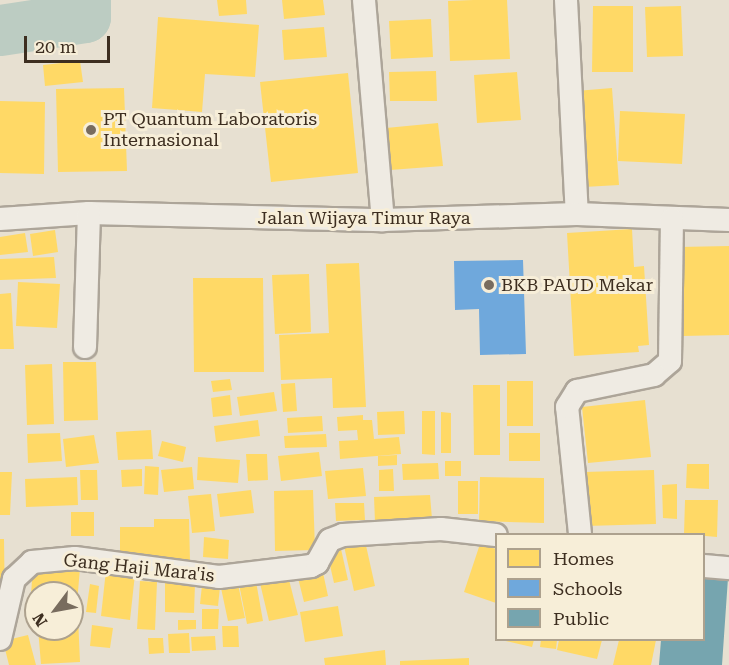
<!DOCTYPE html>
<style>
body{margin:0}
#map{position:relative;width:729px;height:665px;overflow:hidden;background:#e7e0d1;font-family:"Roboto Serif",serif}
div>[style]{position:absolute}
.homes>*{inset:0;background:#ffd966}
.schools>*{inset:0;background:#6fa8dc}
.public>*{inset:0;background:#76a5af}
.river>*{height:51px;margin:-25.5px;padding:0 25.5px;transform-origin:25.5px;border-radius:25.5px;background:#bcccc2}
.roads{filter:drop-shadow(2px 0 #ada599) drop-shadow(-2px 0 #ada599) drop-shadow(0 2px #ada599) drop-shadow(0 -2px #ada599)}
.minor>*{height:22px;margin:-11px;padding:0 11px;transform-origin:11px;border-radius:11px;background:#efebe3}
.dots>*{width:16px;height:16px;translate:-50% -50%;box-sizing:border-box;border:3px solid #f7eed8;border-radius:50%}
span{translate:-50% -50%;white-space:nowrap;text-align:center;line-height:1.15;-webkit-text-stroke:6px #f7eed8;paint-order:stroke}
.poi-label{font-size:18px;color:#3d2e20}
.left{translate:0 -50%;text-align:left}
.street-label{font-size:18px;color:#3d2e20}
.legend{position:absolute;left:495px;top:533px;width:210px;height:108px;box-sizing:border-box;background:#f7eed8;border:2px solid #ada18e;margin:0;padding:8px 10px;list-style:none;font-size:18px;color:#3d2e20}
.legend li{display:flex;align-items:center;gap:12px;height:30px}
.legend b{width:30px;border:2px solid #ada18e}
.north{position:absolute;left:24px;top:581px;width:60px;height:60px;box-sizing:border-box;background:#f7eed8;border:2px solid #ada18e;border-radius:50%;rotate:238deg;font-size:16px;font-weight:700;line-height:24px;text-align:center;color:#3d2e20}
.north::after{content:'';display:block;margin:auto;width:21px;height:27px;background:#786c5e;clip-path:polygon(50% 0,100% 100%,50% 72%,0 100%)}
.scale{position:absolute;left:24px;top:36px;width:86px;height:27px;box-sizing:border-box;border:3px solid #3d2e20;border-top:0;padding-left:8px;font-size:18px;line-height:21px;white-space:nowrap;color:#3d2e20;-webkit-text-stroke:4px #f7eed8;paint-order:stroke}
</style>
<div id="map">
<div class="homes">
<i style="clip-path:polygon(217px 0,246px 0,247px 14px,219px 16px)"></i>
<i style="clip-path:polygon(282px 0,323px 0,325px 15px,284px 19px)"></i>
<i style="clip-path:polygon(473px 0,507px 0,510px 59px,450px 61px,448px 1px)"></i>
<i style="clip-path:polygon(593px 6px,633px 6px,633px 72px,592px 72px)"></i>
<i style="clip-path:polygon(681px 6px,683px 56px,647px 57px,645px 7px)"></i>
<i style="clip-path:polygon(158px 17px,259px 25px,255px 77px,205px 74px,202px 112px,152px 108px)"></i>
<i style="clip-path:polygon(431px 19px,433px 57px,391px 59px,389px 21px)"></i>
<i style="clip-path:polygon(324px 27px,327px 57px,284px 60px,282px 30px)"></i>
<i style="clip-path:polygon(80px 61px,83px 82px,45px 86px,43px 65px)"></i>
<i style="clip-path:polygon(436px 71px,437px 101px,390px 101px,389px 72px)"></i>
<i style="clip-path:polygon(517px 72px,521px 120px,477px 123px,474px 75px)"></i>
<i style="clip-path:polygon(348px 73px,358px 173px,271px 182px,260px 82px)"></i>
<i style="clip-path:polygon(124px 88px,127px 171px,58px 172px,56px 89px)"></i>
<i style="clip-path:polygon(612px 88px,619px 185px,584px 187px,576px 91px)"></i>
<i style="clip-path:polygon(0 101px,45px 102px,44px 174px,0 173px)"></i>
<i style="clip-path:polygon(620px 111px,685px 114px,682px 164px,618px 161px)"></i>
<i style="clip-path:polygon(438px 123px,443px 166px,390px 170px,386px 128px)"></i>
<i style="clip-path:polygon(632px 229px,634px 267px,644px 266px,649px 345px,638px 346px,639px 352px,574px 356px,567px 233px)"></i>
<i style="clip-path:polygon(55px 230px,58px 252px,33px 256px,30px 234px)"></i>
<i style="clip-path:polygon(25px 233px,28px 252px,0 255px,0 237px)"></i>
<i style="clip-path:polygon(729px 246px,729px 335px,682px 336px,679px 247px)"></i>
<i style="clip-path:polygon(54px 257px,56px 278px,0 280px,0 259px)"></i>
<i style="clip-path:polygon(359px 263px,366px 407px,333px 408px,332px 378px,281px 380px,279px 335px,329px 333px,326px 264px)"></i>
<i style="clip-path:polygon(309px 274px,311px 332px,275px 334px,272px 275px)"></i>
<i style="clip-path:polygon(193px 278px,263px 278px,264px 372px,194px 372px)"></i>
<i style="clip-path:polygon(18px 282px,60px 284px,57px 328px,16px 326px)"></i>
<i style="clip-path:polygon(11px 293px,14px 349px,0 349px,0 294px)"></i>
<i style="clip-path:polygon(63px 362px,96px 362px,98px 420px,64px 421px)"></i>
<i style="clip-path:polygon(52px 364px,54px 424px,27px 425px,25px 365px)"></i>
<i style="clip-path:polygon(230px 379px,232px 390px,213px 392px,211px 381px)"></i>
<i style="clip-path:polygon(507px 381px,533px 381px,533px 426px,507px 426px)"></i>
<i style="clip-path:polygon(295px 383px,297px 411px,283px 412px,281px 384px)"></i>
<i style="clip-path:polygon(473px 385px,500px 385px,500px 455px,474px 455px)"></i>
<i style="clip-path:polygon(274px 392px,277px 411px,240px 416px,237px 397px)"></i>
<i style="clip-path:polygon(230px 395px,232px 415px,213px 417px,211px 398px)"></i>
<i style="clip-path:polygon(645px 400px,651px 457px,588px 463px,582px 407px)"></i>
<i style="clip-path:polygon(404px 411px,405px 434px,378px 435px,377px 412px)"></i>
<i style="clip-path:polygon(422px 411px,435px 411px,435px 455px,422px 454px)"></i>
<i style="clip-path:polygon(441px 412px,451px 413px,451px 453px,441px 453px)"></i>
<i style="clip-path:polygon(363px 415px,363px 420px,372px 420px,374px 439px,399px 437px,401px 454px,340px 459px,339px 441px,358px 440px,357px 430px,338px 431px,337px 417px)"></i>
<i style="clip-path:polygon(322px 416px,323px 431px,288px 433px,287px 418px)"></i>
<i style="clip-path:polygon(258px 420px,260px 436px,216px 442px,214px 426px)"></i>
<i style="clip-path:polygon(151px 430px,153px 459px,118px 460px,116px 432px)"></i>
<i style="clip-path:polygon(60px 433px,62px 461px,28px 463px,27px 434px)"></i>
<i style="clip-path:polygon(509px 433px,540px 433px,540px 461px,509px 461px)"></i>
<i style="clip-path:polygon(326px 434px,327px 447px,285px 448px,284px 436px)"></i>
<i style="clip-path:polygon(94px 435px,99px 463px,66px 467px,63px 439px)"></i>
<i style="clip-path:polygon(162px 441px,186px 447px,183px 462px,158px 456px)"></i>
<i style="clip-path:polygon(319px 452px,322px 476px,281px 481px,278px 456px)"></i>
<i style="clip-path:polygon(246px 454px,267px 454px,268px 480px,248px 481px)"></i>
<i style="clip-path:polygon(397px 455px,397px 465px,378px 466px,378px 456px)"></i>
<i style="clip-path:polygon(198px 457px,240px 460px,238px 483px,197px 480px)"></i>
<i style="clip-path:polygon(445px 461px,461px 461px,461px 476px,445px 476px)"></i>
<i style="clip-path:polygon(438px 463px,439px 479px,403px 480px,402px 464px)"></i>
<i style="clip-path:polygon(687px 464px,709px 464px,709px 489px,686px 488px)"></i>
<i style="clip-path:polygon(145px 466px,159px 467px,158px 495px,144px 494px)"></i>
<i style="clip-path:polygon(192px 467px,194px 489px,164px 492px,161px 470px)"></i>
<i style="clip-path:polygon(363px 468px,366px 496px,328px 499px,325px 471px)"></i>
<i style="clip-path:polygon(142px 469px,142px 486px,122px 487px,121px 470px)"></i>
<i style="clip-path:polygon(393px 469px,394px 491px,379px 491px,379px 470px)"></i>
<i style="clip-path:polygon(80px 470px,97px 470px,98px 500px,81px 500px)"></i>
<i style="clip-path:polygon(654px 470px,656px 524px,586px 526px,584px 472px)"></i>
<i style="clip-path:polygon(0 472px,12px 472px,10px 515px,0 515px)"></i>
<i style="clip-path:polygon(77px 477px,78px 505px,26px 507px,25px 479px)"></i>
<i style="clip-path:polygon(480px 477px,544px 478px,544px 523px,479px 521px)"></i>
<i style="clip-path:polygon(458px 481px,478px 481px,478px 514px,458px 514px)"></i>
<i style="clip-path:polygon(677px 484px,677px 519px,663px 518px,662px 485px)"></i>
<i style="clip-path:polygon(251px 490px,254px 513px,220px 517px,217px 494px)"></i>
<i style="clip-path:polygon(313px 490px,315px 550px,275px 551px,274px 491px)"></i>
<i style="clip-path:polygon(211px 494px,215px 531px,192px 533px,188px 496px)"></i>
<i style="clip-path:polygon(430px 495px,432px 519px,375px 522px,374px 497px)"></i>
<i style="clip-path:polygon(685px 500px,718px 500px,717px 537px,684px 534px)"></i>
<i style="clip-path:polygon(335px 503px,364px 503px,365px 520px,336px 521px)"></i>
<i style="clip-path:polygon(71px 512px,94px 512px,94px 536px,71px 536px)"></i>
<i style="clip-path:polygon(154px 519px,189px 519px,190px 561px,120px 556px,120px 527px,154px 527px)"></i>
<i style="clip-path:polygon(204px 537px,229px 540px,228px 559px,203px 557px)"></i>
<i style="clip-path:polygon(0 539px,4px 539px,5px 614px,0 614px)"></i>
<i style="clip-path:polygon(365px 541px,375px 586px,354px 591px,344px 546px)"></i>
<i style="clip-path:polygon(480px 544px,496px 549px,496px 603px,464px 592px)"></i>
<i style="clip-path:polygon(341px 549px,348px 580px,334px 583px,327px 552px)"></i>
<i style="clip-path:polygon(33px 564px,80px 568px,76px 615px,72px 615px,72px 593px,36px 593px,36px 612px,30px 611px)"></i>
<i style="clip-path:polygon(322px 568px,328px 596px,304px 602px,297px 574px)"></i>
<i style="clip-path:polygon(106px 570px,135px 574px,130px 620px,101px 616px)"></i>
<i style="clip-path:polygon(287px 572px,298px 615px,269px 621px,259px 579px)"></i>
<i style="clip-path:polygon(255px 576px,263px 621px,247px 624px,238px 579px)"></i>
<i style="clip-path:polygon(140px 581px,157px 582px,155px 630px,137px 629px)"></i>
<i style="clip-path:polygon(165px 583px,195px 583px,194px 613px,165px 612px)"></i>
<i style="clip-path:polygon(90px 584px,99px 586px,96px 613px,86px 612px)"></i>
<i style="clip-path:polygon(238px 584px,245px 618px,228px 621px,221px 588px)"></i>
<i style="clip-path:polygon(202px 585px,220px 587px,218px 606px,200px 604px)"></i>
<i style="clip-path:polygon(338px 606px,343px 636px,305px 642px,300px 612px)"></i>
<i style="clip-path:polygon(202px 609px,219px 609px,218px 629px,202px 629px)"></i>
<i style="clip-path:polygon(72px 617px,78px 617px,80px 662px,41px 664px,38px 629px,72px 629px)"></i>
<i style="clip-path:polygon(178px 620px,196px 620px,196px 629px,178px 630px)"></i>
<i style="clip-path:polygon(92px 625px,113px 628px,110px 648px,90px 646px)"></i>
<i style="clip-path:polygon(222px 626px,238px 626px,239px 647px,223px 647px)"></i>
<i style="clip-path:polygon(189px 633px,190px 653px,169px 653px,168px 634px)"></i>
<i style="clip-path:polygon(28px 635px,36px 665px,9px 665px,3px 641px)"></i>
<i style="clip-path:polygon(215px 636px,216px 650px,192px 651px,191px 637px)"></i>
<i style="clip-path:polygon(148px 638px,163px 638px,164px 653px,149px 654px)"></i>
<i style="clip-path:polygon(501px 640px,534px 640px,532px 647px)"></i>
<i style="clip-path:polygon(541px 640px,557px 640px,556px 649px,540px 647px)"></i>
<i style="clip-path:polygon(559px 640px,602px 640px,597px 659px,557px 650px)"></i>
<i style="clip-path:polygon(619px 640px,656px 640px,651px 665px,613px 665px)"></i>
<i style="clip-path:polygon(385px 650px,386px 665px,325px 665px,324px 658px)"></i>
<i style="clip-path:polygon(469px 658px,469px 665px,400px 665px,400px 661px)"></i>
</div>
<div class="schools">
<i style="clip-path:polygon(523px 260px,526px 354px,480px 355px,479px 309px,455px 310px,454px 261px)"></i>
</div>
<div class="public">
<i style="clip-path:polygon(704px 576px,728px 578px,722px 665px,659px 665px,661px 640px,704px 640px)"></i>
</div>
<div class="river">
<i style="left:0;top:30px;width:86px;rotate:-8.7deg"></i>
<i style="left:85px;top:17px;width:17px;rotate:-90deg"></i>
</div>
<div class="roads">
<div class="minor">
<i style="left:364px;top:0;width:221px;rotate:85.1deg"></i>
<i style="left:566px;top:0;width:214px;rotate:87.1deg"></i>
<i style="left:0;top:219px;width:89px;rotate:-3.9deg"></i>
<i style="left:89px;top:213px;width:294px;rotate:1.4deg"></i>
<i style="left:383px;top:220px;width:194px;rotate:-1.8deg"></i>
<i style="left:577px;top:214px;width:152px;rotate:2.3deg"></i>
<i style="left:85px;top:347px;width:134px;rotate:-88.3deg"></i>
<i style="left:580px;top:534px;width:128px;rotate:-95.8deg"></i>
<i style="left:567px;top:407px;width:19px;rotate:-58deg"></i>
<i style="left:577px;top:391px;width:79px;rotate:-11.7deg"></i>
<i style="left:654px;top:375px;width:21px;rotate:-41deg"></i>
<i style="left:670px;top:361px;width:142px;rotate:-89.2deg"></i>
<i style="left:704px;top:566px;width:25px;rotate:5deg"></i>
<i style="left:0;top:639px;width:62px;rotate:-76.9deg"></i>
<i style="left:14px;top:579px;width:25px;rotate:-43deg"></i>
<i style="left:32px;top:562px;width:43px;rotate:-5.3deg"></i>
<i style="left:75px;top:558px;width:145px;rotate:7.5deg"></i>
<i style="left:219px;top:577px;width:93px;rotate:-6.8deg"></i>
<i style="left:311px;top:566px;width:7px;rotate:-27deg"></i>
<i style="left:317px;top:563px;width:26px;rotate:-61deg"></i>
<i style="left:330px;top:540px;width:14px;rotate:-21deg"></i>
<i style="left:343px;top:535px;width:98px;rotate:-3.5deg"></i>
<i style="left:441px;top:529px;width:55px;rotate:6.2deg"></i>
</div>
</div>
<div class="dots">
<i style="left:91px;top:130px;background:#786c5e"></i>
<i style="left:489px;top:285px;background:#786c5e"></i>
</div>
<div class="poi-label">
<span class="left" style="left:103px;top:130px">PT Quantum Laboratoris<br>Internasional</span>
<span class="left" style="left:501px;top:285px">BKB PAUD Mekar</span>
</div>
<div class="street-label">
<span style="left:364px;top:218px">Jalan Wijaya Timur Raya</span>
<span style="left:139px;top:568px;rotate:6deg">Gang Haji Mara'is</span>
</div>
<ul class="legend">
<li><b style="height:16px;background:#ffd966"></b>Homes</li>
<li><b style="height:16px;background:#6fa8dc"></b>Schools</li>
<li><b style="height:16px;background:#76a5af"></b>Public</li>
</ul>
<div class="north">N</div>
<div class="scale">20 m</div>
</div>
